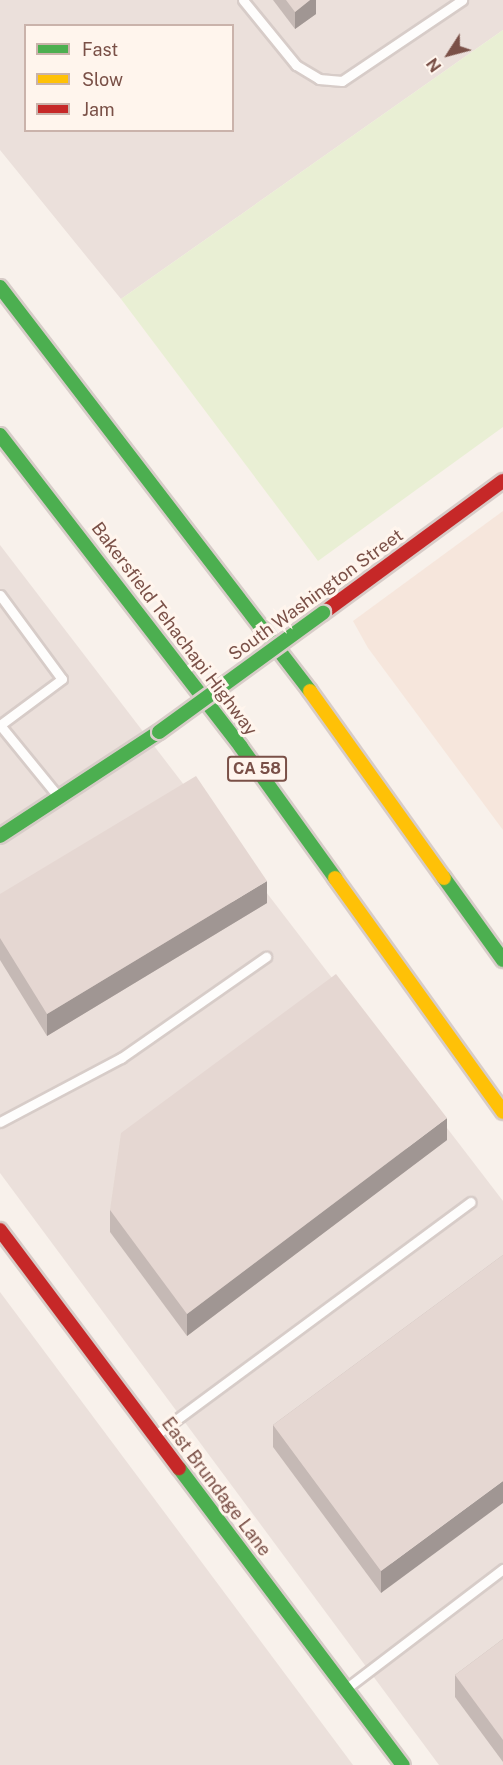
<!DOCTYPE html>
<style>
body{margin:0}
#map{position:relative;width:503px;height:1765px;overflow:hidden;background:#f8f1eb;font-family:"Public Sans",sans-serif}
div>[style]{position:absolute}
.residential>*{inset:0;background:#f6e6dc}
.industrial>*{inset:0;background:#ebe0db}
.green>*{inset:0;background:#e9efd4}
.roads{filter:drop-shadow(2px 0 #d7ccc8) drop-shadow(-2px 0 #d7ccc8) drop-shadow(0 2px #d7ccc8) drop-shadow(0 -2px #d7ccc8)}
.lane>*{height:9px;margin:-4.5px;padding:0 4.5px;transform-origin:4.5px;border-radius:4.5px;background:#fefdfc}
.fast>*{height:14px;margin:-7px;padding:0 7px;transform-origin:7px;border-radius:7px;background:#4caf50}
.slow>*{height:14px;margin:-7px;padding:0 7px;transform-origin:7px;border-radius:7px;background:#ffc107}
.jam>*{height:14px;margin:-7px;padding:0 7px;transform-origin:7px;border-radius:7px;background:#c62828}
.bridges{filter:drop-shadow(2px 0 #d9cdc9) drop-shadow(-2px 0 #d9cdc9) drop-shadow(0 2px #d9cdc9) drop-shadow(0 -2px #d9cdc9)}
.fast-bridge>*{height:14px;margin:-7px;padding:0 7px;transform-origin:7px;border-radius:7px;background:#4caf50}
.wall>*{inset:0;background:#c5b9b5}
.shaded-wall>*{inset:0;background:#a09693}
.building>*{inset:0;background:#e5d7d2}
span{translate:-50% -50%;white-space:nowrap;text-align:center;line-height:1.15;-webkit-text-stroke:6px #fff5ed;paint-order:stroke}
.shield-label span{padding:2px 4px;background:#fff5ed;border:2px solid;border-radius:4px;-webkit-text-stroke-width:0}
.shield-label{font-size:16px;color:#7a5047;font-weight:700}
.street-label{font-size:18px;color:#7a5047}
.legend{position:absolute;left:24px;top:24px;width:210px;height:108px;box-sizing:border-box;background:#fff5ed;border:2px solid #cab3ab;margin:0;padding:8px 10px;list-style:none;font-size:18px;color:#7a5047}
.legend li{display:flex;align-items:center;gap:12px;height:30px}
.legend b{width:30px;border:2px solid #cab3ab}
.north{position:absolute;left:419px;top:24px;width:60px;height:60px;-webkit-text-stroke:4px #fff5ed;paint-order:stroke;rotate:234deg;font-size:16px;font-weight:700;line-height:24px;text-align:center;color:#7a5047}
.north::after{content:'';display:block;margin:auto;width:21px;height:27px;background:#7a5047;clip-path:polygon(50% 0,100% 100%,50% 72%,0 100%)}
</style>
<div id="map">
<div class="residential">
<i style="clip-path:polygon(503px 511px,503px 830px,368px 648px,353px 621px)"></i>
</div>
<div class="industrial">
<i style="clip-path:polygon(evenodd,0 0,503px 0,503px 30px,121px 299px,0 150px,0 0,26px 26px,232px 26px,232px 130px,26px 130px,26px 26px)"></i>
<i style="clip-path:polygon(0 545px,503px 1201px,503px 1765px,439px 1765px,0 1173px)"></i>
<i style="clip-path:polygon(0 1292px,353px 1765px,0 1765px)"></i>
</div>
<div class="green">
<i style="clip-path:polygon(503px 30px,503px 427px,318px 561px,121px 299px)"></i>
</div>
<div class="roads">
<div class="lane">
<i style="left:243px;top:0;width:84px;rotate:50.8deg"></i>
<i style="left:296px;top:65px;width:27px;rotate:31deg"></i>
<i style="left:319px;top:79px;width:23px;rotate:5deg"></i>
<i style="left:342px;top:81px;width:145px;rotate:-34deg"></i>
<i style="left:0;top:595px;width:104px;rotate:53.6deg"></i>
<i style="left:62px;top:679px;width:77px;rotate:143.4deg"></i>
<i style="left:0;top:725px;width:92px;rotate:50.8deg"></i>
<i style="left:0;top:1122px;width:137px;rotate:-27.9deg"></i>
<i style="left:121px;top:1058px;width:177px;rotate:-34.9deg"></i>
<i style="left:157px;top:1434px;width:390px;rotate:-36.5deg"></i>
<i style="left:348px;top:1687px;width:195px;rotate:-37.3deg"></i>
</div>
<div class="fast">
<i style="left:0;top:287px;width:509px;rotate:52.5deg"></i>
<i style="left:0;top:435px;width:394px;rotate:52.3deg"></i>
<i style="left:241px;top:747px;width:161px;rotate:54.3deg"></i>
<i style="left:0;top:836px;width:190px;rotate:-33.2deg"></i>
<i style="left:444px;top:878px;width:101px;rotate:54.3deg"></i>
<i style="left:179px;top:1468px;width:372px;rotate:53deg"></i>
</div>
<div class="slow">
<i style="left:310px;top:691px;width:230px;rotate:54.4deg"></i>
<i style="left:335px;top:878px;width:288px;rotate:54.3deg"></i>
</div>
<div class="jam">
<i style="left:323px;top:613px;width:223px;rotate:-36.3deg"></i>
<i style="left:0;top:1230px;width:298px;rotate:53.1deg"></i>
</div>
</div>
<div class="bridges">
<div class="fast-bridge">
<i style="left:159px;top:732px;width:203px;rotate:-36deg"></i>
</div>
</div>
<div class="wall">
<i style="clip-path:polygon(273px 0,316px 0,316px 14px,295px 29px)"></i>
<i style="clip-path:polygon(0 894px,267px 903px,47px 1036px,0 960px)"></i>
<i style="clip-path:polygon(447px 1140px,187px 1336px,110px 1232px,110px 1210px)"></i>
<i style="clip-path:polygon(503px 1255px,381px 1593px,273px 1447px,273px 1425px)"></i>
<i style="clip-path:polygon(503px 1639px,503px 1762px,455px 1697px,455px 1675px)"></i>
</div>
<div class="shaded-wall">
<i style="clip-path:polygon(310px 0,316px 0,316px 14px,295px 29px,295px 12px)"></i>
<i style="clip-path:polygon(267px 881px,267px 903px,47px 1036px,47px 1014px)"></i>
<i style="clip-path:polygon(447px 1118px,447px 1140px,187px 1336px,187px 1314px)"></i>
<i style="clip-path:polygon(503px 1481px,503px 1503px,381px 1593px,381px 1571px)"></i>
</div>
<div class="building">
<i style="clip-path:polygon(286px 0,310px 0,295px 12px)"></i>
<i style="clip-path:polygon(196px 776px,267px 881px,47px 1014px,0 938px,0 894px)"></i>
<i style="clip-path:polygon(336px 974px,447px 1118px,187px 1314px,110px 1210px,121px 1133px)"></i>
<i style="clip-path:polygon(503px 1255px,503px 1481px,381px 1571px,273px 1425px)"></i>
<i style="clip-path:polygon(503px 1639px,503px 1740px,455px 1675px)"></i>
</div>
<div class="shield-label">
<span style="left:257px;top:769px">CA 58</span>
</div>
<div class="street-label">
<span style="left:316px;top:595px;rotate:-36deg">South Washington Street</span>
<span style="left:174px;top:629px;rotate:53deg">Bakersfield Tehachapi Highway</span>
<span style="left:216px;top:1487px;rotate:53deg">East Brundage Lane</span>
</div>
<ul class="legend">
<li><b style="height:8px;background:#4caf50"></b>Fast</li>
<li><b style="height:8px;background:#ffc107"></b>Slow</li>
<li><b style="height:8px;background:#c62828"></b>Jam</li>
</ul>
<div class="north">N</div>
</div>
